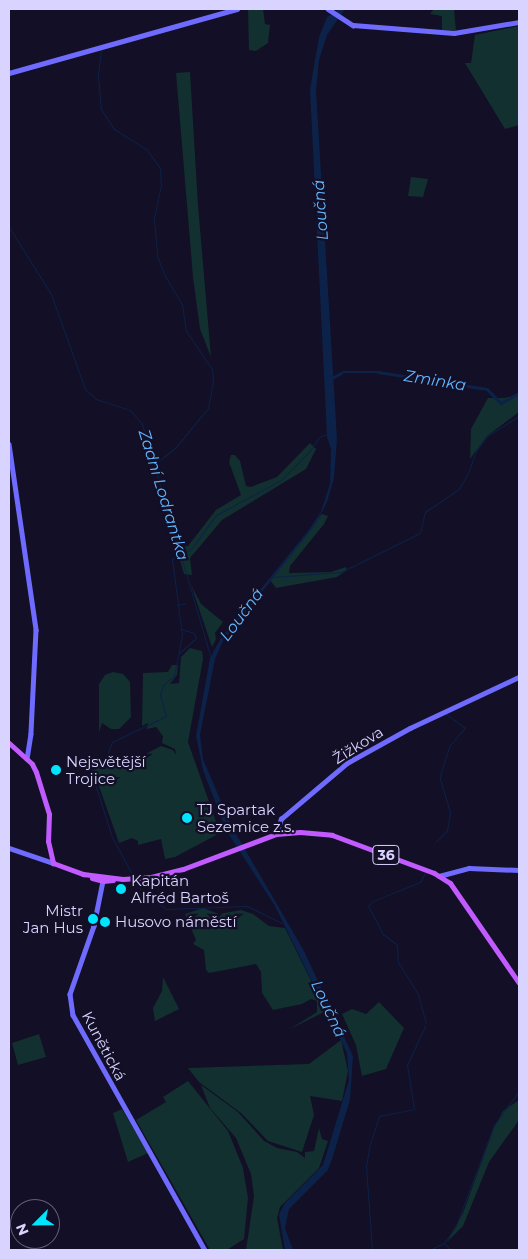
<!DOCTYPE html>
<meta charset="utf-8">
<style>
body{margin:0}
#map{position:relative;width:528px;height:1259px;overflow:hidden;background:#130f26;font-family:Montserrat,sans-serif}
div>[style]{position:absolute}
.green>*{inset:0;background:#12302f}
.water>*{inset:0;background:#0c2248}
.stream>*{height:1px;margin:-0.5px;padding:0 0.5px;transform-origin:0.5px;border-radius:0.5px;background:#0c2248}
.canal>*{height:2.5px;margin:-1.25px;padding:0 1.25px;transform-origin:1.25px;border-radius:1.25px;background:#0c2248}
.secondary>*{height:4.5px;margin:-2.25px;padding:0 2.25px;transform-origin:2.25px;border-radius:2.25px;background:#6f6bff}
.primary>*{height:5px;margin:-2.5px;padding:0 2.5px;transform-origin:2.5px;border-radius:2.5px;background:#c25bff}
.dots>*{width:14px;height:14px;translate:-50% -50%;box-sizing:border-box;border:2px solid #130f26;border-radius:50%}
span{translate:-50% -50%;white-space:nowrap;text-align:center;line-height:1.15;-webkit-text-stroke:4.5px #130f26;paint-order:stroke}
.shield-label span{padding:1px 4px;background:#130f26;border:1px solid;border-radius:4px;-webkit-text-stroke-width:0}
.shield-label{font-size:14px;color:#d9d4ff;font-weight:700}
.street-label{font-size:15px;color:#d9d4ff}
.poi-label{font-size:15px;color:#d9d4ff}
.left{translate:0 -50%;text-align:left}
.right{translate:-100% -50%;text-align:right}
.water-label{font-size:16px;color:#62b6ff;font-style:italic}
.frame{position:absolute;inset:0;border:10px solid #d9d4ff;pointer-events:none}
.north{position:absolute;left:10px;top:1199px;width:50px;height:50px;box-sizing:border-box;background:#130f26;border:1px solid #625e7d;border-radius:50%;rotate:247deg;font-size:14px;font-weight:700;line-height:20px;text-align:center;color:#d9d4ff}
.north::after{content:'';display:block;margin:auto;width:18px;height:22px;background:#00e5ff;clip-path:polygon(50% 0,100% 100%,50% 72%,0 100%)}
</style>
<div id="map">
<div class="green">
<i style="clip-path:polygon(248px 9px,263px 9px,265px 24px,270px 25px,268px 43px,256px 51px,249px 50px)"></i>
<i style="clip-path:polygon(434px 9px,454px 9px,456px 31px,442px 30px,442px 16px,430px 14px)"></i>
<i style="clip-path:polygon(519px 26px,519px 125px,505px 129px,465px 63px,471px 63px,475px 35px)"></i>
<i style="clip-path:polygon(190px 72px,198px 205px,211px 357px,200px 329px,193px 277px,176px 73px)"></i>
<i style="clip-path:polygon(411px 177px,428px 179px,423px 197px,408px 196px)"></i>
<i style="clip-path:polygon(519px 394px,519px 412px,487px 436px,470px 459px,471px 429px,488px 398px,505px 398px)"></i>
<i style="clip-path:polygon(310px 443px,316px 449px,306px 469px,222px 520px,190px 558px,192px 575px,184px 574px,176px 547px,188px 546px,216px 510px,241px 495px,229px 462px,231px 455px,235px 455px,240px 461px,246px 486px,251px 487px,277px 477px)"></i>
<i style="clip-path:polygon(322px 514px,328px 516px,324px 524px,290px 566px,289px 573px,331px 572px,346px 567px,347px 570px,337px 577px,276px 588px,270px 580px)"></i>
<i style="clip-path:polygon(191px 585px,201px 604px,223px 622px,215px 633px,216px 639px,212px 647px)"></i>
<i style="clip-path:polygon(190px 648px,202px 651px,203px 659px,188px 742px,220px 833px,175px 857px,165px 859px,161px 839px,138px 845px,138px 841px,132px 838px,119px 843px,94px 772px,97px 766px,102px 765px,104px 769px,108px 764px,138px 758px,161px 746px,173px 750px,176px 755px,175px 749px,162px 743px,163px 736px,156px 727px,147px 729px,148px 723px,142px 726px,143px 673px,168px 672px,172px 665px,178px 665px,177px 675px,170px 684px,179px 683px,181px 657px)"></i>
<i style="clip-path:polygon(113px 672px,123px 674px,130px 682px,131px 717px,119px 729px,111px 729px,102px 723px,99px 732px,99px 684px,105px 675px)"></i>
<i style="clip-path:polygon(203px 908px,219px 914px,241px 910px,253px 914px,269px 926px,285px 928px,326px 1011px,290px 1029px,317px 1012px,317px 1001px,311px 999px,302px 1004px,273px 1010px,262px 993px,261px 972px,256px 964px,209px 973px,206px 970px,204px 950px,193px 944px,196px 940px,185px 914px)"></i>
<i style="clip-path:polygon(163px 977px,179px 1009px,155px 1021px,153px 1008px,162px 991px)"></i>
<i style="clip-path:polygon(379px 1002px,404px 1028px,386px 1069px,362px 1076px,356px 1045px,342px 1014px,352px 1009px,366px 1014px)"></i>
<i style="clip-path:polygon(39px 1034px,46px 1057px,18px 1065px,12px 1043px)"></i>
<i style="clip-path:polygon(341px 1040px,348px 1071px,342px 1101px,310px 1096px,314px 1115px,302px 1152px,268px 1141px,241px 1113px,199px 1082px,188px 1068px,309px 1064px)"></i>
<i style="clip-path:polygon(188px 1081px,228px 1131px,243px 1168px,248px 1198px,244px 1239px,227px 1250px,210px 1250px,136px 1120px,166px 1102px,163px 1097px)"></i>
<i style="clip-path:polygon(201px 1085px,238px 1112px,264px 1141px,277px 1148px,297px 1152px,305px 1158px,305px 1152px,314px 1151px,319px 1128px,322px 1139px,328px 1141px,319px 1168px,280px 1207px,277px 1218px,283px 1250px,246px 1250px,254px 1196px,251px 1174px,236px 1138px,210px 1108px)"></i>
<i style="clip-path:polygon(519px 1100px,519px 1120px,489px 1162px,463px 1226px,447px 1242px,463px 1213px,494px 1128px,503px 1111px)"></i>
<i style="clip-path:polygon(122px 1109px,148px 1153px,128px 1162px,113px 1113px)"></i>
</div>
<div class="water">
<i style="clip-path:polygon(340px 9px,345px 9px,327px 35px,319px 60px,316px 91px,337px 439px,334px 478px,327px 502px,316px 524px,223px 641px,215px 659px,200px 735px,203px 759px,231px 825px,304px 951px,353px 1056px,350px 1100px,333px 1156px,328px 1170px,289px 1209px,285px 1228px,293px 1250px,285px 1250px,279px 1214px,285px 1203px,323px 1165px,349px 1080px,347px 1053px,275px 906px,226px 830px,203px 770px,196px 736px,210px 658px,221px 638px,308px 531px,321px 512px,330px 484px,331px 449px,327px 437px,310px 89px,319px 37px,327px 17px)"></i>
</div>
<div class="stream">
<i style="left:101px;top:50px;width:26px;rotate:97deg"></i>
<i style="left:98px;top:76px;width:33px;rotate:85deg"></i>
<i style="left:101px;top:109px;width:24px;rotate:57deg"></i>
<i style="left:114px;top:129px;width:39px;rotate:32deg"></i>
<i style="left:147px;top:150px;width:22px;rotate:54deg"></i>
<i style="left:160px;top:168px;width:17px;rotate:87deg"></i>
<i style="left:161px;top:185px;width:35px;rotate:102deg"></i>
<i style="left:154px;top:219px;width:37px;rotate:85deg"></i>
<i style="left:157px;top:256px;width:22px;rotate:68deg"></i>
<i style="left:165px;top:276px;width:33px;rotate:59deg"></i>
<i style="left:182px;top:304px;width:27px;rotate:82deg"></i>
<i style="left:186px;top:331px;width:46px;rotate:55.6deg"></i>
<i style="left:212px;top:369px;width:13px;rotate:86deg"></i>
<i style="left:213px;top:382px;width:26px;rotate:101deg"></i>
<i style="left:208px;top:408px;width:50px;rotate:129.4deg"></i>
<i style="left:176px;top:447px;width:27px;rotate:141deg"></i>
<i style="left:9px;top:227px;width:79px;rotate:57.9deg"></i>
<i style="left:51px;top:294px;width:101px;rotate:70.3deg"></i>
<i style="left:85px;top:389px;width:15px;rotate:42deg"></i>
<i style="left:96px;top:399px;width:36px;rotate:18deg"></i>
<i style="left:130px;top:410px;width:18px;rotate:49deg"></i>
<i style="left:142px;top:424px;width:244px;rotate:73.6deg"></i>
<i style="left:273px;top:577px;width:68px;rotate:-4.2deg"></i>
<i style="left:341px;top:572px;width:88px;rotate:-26.3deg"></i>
<i style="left:420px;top:533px;width:22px;rotate:-77deg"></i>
<i style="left:425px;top:512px;width:41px;rotate:-34.1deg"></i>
<i style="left:459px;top:489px;width:18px;rotate:-61deg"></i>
<i style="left:468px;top:473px;width:23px;rotate:-70deg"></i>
<i style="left:476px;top:451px;width:19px;rotate:-54deg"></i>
<i style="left:487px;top:436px;width:38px;rotate:-32deg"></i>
<i style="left:177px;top:605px;width:9px;rotate:-13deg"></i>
<i style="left:179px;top:653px;width:23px;rotate:-41deg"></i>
<i style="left:196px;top:638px;width:5px;rotate:-112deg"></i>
<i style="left:194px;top:633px;width:14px;rotate:-163deg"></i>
<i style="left:435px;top:842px;width:16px;rotate:-43deg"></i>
<i style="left:447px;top:831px;width:19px;rotate:-81deg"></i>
<i style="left:450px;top:812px;width:34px;rotate:-107deg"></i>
<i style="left:440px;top:779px;width:7px;rotate:-82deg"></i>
<i style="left:441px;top:772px;width:28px;rotate:-72deg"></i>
<i style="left:450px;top:745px;width:23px;rotate:-49deg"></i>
<i style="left:465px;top:728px;width:24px;rotate:-144deg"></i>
<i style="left:425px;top:873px;width:10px;rotate:119deg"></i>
<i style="left:420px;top:882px;width:51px;rotate:158deg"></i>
<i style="left:373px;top:901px;width:7px;rotate:135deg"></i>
<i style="left:368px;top:906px;width:32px;rotate:62deg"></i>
<i style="left:383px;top:934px;width:18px;rotate:38deg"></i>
<i style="left:397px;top:945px;width:17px;rotate:87deg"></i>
<i style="left:398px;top:962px;width:38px;rotate:58deg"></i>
<i style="left:418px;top:994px;width:30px;rotate:75deg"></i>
<i style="left:133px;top:876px;width:44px;rotate:-118.3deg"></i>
<i style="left:112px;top:837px;width:69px;rotate:-107.7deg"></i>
<i style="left:91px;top:771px;width:16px;rotate:-35deg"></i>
<i style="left:104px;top:762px;width:22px;rotate:-68deg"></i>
<i style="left:112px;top:742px;width:60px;rotate:-25.7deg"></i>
<i style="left:166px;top:716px;width:22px;rotate:-106deg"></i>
<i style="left:160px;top:695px;width:10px;rotate:-73deg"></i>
<i style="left:163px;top:685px;width:14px;rotate:-39deg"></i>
<i style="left:174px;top:676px;width:42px;rotate:-79deg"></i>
<i style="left:182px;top:635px;width:77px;rotate:-97.5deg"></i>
<i style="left:172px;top:559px;width:21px;rotate:-28deg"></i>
<i style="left:191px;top:549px;width:42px;rotate:-53.7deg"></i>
<i style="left:216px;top:515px;width:74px;rotate:-28.3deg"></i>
<i style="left:281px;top:480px;width:40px;rotate:-45deg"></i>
<i style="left:309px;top:452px;width:18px;rotate:-56deg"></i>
<i style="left:319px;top:437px;width:9px;rotate:-21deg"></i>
<i style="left:135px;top:880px;width:12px;rotate:59deg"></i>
<i style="left:141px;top:890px;width:31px;rotate:37deg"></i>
<i style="left:166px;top:909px;width:81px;rotate:-2.1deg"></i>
<i style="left:247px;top:906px;width:39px;rotate:26deg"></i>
<i style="left:444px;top:1243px;width:21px;rotate:-55deg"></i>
<i style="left:456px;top:1226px;width:108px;rotate:-69.4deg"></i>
<i style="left:494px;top:1125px;width:42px;rotate:-53.7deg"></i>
<i style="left:372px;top:1250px;width:84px;rotate:-94.1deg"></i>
<i style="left:366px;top:1166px;width:22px;rotate:-80deg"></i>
<i style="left:370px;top:1144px;width:29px;rotate:-72deg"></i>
<i style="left:379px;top:1116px;width:36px;rotate:-11deg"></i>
<i style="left:414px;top:1109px;width:45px;rotate:-99deg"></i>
<i style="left:407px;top:1065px;width:43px;rotate:-65.2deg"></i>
<i style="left:430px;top:1250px;width:16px;rotate:-27deg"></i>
<i style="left:444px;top:1243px;width:10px;rotate:45deg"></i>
</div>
<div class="canal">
<i style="left:343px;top:372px;width:35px"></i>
<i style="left:378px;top:372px;width:110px;rotate:8.9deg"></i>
<i style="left:487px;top:389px;width:20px;rotate:45deg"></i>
<i style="left:501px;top:403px;width:21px;rotate:-29deg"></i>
<i style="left:332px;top:378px;width:10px;rotate:-29deg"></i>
</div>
<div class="secondary">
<i style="left:328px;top:9px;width:30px;rotate:33deg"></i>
<i style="left:353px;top:25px;width:101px;rotate:4.5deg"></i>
<i style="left:454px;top:33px;width:66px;rotate:-9.6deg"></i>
<i style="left:9px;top:73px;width:237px;rotate:-15.7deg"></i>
<i style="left:9px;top:444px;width:188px;rotate:81.7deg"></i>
<i style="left:36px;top:630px;width:104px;rotate:92.8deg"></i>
<i style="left:31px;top:734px;width:25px;rotate:99deg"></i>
<i style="left:276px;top:834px;width:16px;rotate:-72deg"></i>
<i style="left:281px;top:819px;width:87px;rotate:-40.3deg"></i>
<i style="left:347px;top:763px;width:72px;rotate:-29.1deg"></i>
<i style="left:410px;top:728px;width:120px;rotate:-25.1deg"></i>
<i style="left:9px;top:848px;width:46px;rotate:18.8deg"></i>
<i style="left:439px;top:876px;width:31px;rotate:-15deg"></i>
<i style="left:469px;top:868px;width:50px;rotate:2.3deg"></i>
<i style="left:103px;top:881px;width:46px;rotate:101.3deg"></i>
<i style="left:94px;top:926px;width:72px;rotate:109.4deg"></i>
<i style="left:70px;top:994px;width:21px;rotate:82deg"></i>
<i style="left:73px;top:1015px;width:270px;rotate:60.7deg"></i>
</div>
<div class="primary">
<i style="left:9px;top:743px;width:31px;rotate:42deg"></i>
<i style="left:32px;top:764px;width:9px;rotate:63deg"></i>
<i style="left:36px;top:772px;width:44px;rotate:72.8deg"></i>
<i style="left:49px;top:814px;width:27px;rotate:92deg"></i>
<i style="left:48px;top:841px;width:23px;rotate:77deg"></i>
<i style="left:53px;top:863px;width:33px;rotate:20deg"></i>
<i style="left:83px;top:874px;width:40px;rotate:7.1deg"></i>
<i style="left:123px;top:879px;width:28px;rotate:-4deg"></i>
<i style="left:151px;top:877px;width:33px;rotate:-14deg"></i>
<i style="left:183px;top:869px;width:99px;rotate:-20.6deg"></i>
<i style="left:276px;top:834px;width:24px;rotate:-5deg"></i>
<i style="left:300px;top:832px;width:32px;rotate:5deg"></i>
<i style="left:332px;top:835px;width:109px;rotate:20.4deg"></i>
<i style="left:434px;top:873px;width:19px;rotate:32deg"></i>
<i style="left:450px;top:883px;width:121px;rotate:55.4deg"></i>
<i style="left:92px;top:878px;width:11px;rotate:15deg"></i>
<i style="left:103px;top:881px;width:10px;rotate:-6deg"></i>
</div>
<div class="dots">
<i style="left:56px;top:770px;background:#00e5ff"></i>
<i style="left:187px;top:818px;background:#00e5ff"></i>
<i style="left:121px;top:889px;background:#00e5ff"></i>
<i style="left:93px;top:919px;background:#00e5ff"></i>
<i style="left:105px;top:922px;background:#00e5ff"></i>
</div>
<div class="shield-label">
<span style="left:386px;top:855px">36</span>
</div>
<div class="street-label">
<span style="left:358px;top:745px;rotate:-32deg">Žižkova</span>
<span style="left:104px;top:1046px;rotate:62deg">Kunětická</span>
</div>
<div class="poi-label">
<span class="left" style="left:66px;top:770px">Nejsvětější<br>Trojice</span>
<span class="left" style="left:197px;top:818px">TJ Spartak<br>Sezemice z.s.</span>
<span class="left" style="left:131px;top:889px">Kapitán<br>Alfréd Bartoš</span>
<span class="right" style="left:83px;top:919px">Mistr<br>Jan Hus</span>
<span class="left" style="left:115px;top:922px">Husovo náměstí</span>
</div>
<div class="water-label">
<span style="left:321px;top:210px;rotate:-94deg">Loučná</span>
<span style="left:435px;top:381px;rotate:9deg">Zminka</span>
<span style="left:163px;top:495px;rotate:73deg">Zadní Lodrantka</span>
<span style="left:242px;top:615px;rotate:-53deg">Loučná</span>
<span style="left:328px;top:1009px;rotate:65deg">Loučná</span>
</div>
<div class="frame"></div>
<div class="north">N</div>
</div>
